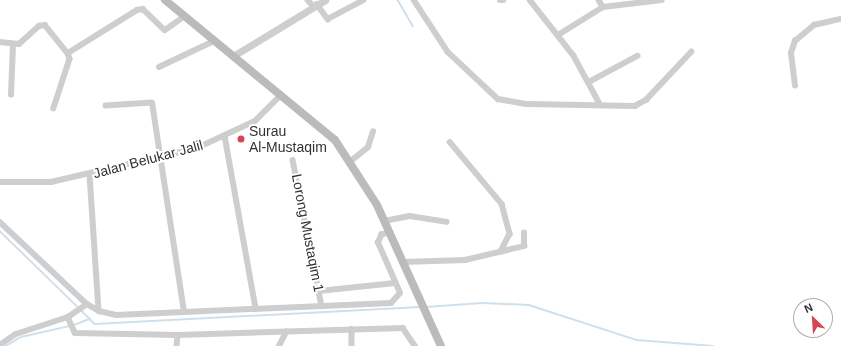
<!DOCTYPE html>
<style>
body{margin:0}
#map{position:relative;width:841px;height:346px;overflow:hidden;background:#fff;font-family:Helvetica,sans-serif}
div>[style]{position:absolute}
.stream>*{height:1.5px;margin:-0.75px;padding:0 0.75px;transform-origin:0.75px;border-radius:0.75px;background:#cfe0ea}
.minor>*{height:5.5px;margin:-2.75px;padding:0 2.75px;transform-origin:2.75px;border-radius:2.75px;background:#cecece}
.tertiary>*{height:7px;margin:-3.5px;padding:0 3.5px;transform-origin:3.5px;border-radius:3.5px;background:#cecece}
.secondary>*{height:8px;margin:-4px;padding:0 4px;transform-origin:4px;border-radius:4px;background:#bbb}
.dots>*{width:11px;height:11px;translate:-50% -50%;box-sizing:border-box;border:2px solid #fff;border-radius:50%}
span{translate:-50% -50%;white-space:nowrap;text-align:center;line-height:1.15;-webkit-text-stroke:4px #fff;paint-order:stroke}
.poi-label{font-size:14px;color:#313131}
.left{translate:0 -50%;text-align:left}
.street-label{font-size:14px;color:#313131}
.north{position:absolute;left:793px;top:298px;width:40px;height:40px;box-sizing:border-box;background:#fff;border:1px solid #adadad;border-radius:50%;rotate:335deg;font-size:11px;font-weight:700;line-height:16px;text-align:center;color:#313131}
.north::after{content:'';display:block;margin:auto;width:14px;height:18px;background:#d74453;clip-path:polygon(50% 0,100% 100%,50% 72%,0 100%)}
</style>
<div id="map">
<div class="stream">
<i style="left:398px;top:0;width:30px;rotate:60deg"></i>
<i style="left:0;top:231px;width:110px;rotate:44.3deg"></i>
<i style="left:426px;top:307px;width:56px;rotate:-4.1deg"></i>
<i style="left:482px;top:303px;width:47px;rotate:2.4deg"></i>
<i style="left:529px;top:305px;width:114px;rotate:18deg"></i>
<i style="left:637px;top:340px;width:76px;rotate:4.5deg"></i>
<i style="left:82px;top:311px;width:18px;rotate:45deg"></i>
<i style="left:95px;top:324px;width:325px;rotate:-3deg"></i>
<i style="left:74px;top:325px;width:17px;rotate:-21deg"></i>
<i style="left:6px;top:346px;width:17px;rotate:-31deg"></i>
<i style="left:21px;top:337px;width:50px;rotate:-12.7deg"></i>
</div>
<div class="minor">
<i style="left:308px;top:0;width:8px;rotate:50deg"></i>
<i style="left:414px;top:0;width:62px;rotate:56.8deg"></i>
<i style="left:448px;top:52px;width:69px;rotate:43.2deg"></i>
<i style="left:498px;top:99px;width:28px;rotate:10deg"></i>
<i style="left:526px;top:104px;width:109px;rotate:1.1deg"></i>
<i style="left:635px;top:106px;width:13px;rotate:-29deg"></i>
<i style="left:646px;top:100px;width:66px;rotate:-46.8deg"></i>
<i style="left:500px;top:0;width:3px"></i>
<i style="left:530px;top:0;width:71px;rotate:51.8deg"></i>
<i style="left:574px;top:56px;width:55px;rotate:61.6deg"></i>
<i style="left:599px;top:0;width:8px;rotate:60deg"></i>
<i style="left:317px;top:4px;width:19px;rotate:54deg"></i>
<i style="left:328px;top:19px;width:40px;rotate:-28deg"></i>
<i style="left:558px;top:35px;width:53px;rotate:-31.9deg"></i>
<i style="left:603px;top:7px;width:59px;rotate:-6.8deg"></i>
<i style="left:0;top:42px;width:19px;rotate:6deg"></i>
<i style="left:19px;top:44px;width:27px;rotate:-42deg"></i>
<i style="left:39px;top:26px;width:6px;rotate:-9deg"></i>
<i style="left:45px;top:25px;width:36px;rotate:51deg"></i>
<i style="left:68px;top:53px;width:6px;rotate:72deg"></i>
<i style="left:70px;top:59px;width:52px;rotate:108.1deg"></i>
<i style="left:68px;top:53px;width:81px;rotate:-31.9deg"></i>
<i style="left:137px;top:10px;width:6px;rotate:-9deg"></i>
<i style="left:143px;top:9px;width:30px;rotate:44deg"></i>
<i style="left:165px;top:30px;width:24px;rotate:-35deg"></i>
<i style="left:159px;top:67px;width:61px;rotate:-25.3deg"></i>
<i style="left:589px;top:82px;width:55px;rotate:-28.4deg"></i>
<i style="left:795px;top:86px;width:33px;rotate:-97deg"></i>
<i style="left:791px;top:53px;width:13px;rotate:-72deg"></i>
<i style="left:795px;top:41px;width:25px;rotate:-40deg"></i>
<i style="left:814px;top:25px;width:28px;rotate:-13deg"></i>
<i style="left:11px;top:95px;width:49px;rotate:-87.7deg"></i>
<i style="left:225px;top:136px;width:176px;rotate:79.8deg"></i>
<i style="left:450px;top:142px;width:81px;rotate:50deg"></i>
<i style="left:502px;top:204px;width:31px;rotate:75deg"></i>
<i style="left:510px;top:234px;width:20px;rotate:117deg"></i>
<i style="left:293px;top:160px;width:149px;rotate:78.8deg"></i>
<i style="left:351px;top:161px;width:22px;rotate:-39deg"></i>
<i style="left:368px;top:147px;width:16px;rotate:-72deg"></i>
<i style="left:90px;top:175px;width:136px;rotate:86.2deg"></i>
<i style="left:0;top:182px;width:51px"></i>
<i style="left:51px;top:182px;width:150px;rotate:-13.1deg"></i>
<i style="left:197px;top:148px;width:64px;rotate:-25deg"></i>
<i style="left:255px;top:121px;width:37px;rotate:-45deg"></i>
<i style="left:384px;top:221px;width:26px;rotate:-11deg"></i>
<i style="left:410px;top:216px;width:37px;rotate:9deg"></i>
<i style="left:0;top:222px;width:120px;rotate:43.3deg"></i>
<i style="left:87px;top:304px;width:14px;rotate:30deg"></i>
<i style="left:99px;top:311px;width:17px;rotate:13deg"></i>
<i style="left:116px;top:315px;width:68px;rotate:-2.5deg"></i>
<i style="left:184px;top:312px;width:211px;rotate:-98.7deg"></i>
<i style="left:152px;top:103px;width:46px;rotate:176.3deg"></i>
<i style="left:402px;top:262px;width:63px;rotate:-1.8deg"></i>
<i style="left:465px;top:260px;width:61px;rotate:-13.3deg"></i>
<i style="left:524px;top:246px;width:13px;rotate:-90deg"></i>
<i style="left:319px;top:291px;width:76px;rotate:-6deg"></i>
<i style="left:184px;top:312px;width:207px;rotate:-2.5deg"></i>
<i style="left:391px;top:303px;width:13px;rotate:-48deg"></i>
<i style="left:400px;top:293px;width:55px;rotate:-113.7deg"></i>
<i style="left:378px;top:243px;width:9px;rotate:-69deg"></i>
<i style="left:381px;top:235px;width:9px;rotate:-21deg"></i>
<i style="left:68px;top:317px;width:17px;rotate:66deg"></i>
<i style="left:75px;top:333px;width:103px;rotate:1.1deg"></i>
<i style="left:178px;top:335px;width:11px;rotate:95deg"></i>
<i style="left:352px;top:329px;width:17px;rotate:90deg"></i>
<i style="left:178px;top:335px;width:225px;rotate:-1.8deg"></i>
<i style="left:403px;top:328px;width:22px;rotate:56deg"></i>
<i style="left:0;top:345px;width:19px;rotate:-35deg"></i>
<i style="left:16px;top:334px;width:55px;rotate:-18.1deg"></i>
<i style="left:68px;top:317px;width:23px;rotate:-34deg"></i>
<i style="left:279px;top:346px;width:16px;rotate:-63deg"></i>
</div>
<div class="tertiary">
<i style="left:233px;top:56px;width:108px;rotate:-31.3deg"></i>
</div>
<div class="secondary">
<i style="left:165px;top:0;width:220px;rotate:39.5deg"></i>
<i style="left:335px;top:140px;width:77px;rotate:57.1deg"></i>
<i style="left:377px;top:205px;width:155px;rotate:65.6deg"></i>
</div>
<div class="dots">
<i style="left:241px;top:139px;background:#d74453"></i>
</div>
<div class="poi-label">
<span class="left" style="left:249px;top:139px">Surau<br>Al-Mustaqim</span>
</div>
<div class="street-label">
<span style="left:148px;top:159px;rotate:-15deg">Jalan Belukar Jalil</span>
<span style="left:308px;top:233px;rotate:79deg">Lorong Mustaqim 1</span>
</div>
<div class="north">N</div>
</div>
